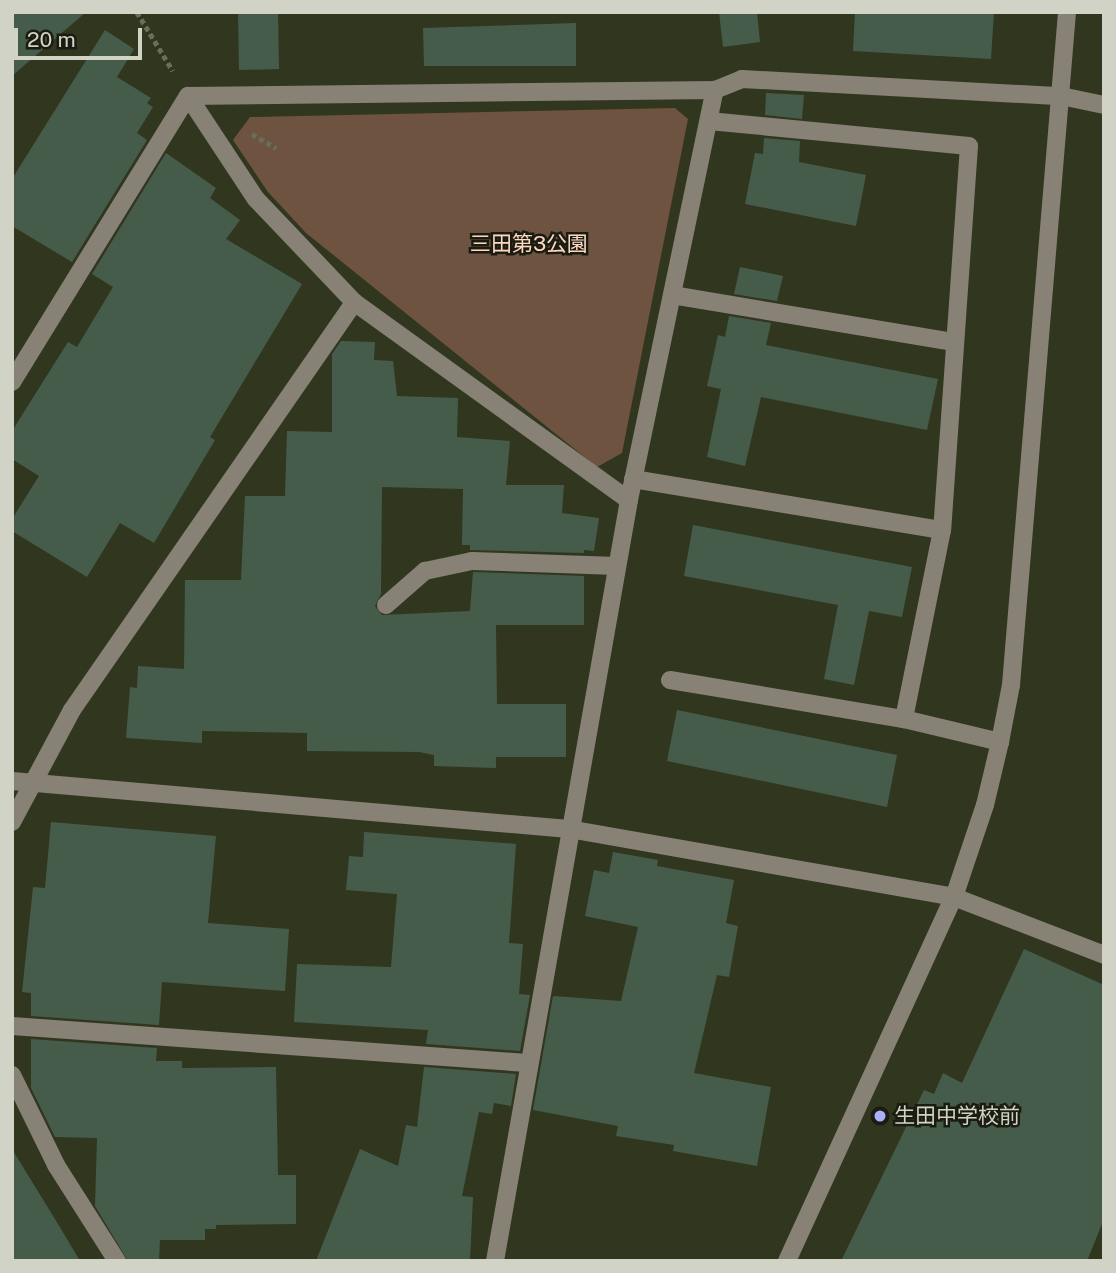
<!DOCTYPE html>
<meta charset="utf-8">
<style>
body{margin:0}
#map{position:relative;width:1116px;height:1273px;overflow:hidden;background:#31361e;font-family:"Public Sans","Noto Sans JP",sans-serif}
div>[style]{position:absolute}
.green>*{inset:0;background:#6f5341}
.building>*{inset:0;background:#465c4b}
.path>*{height:4.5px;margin-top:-2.25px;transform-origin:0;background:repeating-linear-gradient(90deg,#696d59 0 5px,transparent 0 8.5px)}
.minor>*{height:18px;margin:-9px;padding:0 9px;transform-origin:9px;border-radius:9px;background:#878176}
.dots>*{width:19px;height:19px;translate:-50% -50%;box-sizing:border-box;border:4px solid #1a1c12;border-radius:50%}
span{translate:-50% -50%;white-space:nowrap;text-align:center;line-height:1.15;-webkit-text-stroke:5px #1a1c12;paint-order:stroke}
.park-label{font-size:21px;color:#fdd7c0}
.poi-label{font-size:21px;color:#d0d3c5}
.left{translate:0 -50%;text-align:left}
.frame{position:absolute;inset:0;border:14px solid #d0d3c5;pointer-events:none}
.scale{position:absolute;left:14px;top:28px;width:128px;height:32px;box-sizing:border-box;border:4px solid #d0d3c5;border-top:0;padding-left:9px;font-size:21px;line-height:24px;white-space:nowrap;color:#d0d3c5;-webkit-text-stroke:5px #1a1c12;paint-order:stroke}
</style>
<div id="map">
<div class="green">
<i style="clip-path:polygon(675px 108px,688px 119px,622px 453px,597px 467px,306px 233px,268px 192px,233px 140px,250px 117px)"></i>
</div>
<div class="building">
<i style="clip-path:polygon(12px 12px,86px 12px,12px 76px)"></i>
<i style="clip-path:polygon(238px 12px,278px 12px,279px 69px,239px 70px)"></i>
<i style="clip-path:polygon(719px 12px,757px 12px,760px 42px,723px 47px)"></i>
<i style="clip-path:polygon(855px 12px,994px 12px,991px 59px,853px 51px)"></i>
<i style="clip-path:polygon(576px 23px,576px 66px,424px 66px,423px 28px)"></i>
<i style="clip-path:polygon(105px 30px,134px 49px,117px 77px,151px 98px,147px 103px,153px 107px,137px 133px,147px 140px,72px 262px,12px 226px,12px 179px)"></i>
<i style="clip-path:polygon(766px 93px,804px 95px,802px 119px,765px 115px)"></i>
<i style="clip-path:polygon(764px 138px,800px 141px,799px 162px,866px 175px,856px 226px,745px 204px,755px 153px,763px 154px)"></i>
<i style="clip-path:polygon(166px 153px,216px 188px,210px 198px,240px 220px,226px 239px,302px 284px,210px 437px,215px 440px,154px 543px,120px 523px,87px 577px,12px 531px,12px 519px,39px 476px,12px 459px,12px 431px,68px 342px,77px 347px,113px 287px,92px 274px)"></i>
<i style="clip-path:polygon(740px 267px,783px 276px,777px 301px,734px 294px)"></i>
<i style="clip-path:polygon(729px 316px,771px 323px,766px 345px,938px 379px,927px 430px,761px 397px,745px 466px,707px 457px,721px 389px,707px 386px,718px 335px,725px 337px)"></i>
<i style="clip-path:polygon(341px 341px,375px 342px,374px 360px,393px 361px,397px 396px,458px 398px,457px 437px,510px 441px,506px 485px,564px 485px,562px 513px,599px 518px,594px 551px,584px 550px,584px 553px,470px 550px,470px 545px,462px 545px,463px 489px,382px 487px,381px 594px,375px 606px,382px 615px,470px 611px,473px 572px,584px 576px,584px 625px,496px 625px,497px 704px,566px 704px,566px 757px,496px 757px,496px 768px,434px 766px,434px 755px,419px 752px,307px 751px,307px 733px,202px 731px,202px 743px,126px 738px,130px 687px,137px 688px,138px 666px,184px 669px,185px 580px,241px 580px,245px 496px,285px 496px,287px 431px,332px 432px,332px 354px)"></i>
<i style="clip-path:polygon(693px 525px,912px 567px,902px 617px,869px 611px,854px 685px,824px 679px,838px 605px,684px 576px)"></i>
<i style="clip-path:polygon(677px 710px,897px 755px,887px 807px,667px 761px)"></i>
<i style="clip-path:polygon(51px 822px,216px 836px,208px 923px,289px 929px,285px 991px,162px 982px,159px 1025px,31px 1016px,31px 993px,22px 992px,33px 887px,45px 888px)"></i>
<i style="clip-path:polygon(364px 832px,516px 844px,509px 943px,523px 944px,519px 994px,530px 995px,520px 1051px,426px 1044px,428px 1030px,294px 1022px,297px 964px,391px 967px,397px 894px,346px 890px,349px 856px,363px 857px)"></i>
<i style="clip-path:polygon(613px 852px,658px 860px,657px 866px,734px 880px,726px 923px,738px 926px,729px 977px,717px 975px,694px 1073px,771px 1087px,757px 1166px,673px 1151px,674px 1145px,616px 1136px,618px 1126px,533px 1110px,553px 996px,621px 1001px,638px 927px,585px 916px,594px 870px,609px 873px)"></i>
<i style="clip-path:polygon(1024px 949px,1104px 985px,1104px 1219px,1087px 1261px,841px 1261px,924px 1090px,934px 1094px,943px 1073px,962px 1083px)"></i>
<i style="clip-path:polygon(31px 1039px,157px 1048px,156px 1061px,182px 1061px,182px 1068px,276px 1067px,278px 1175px,296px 1175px,296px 1224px,216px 1225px,216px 1229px,205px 1229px,205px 1240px,160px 1240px,159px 1261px,128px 1261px,95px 1206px,97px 1138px,55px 1137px,31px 1088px)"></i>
<i style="clip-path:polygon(424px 1067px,516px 1074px,511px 1106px,494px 1103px,492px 1114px,479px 1112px,462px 1196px,473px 1197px,470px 1261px,316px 1261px,360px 1149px,398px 1166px,406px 1125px,417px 1127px)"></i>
<i style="clip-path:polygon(12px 1149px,61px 1229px,80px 1261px,12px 1261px)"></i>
</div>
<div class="path">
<i style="left:137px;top:12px;width:69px;rotate:58.6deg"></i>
<i style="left:252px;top:134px;width:28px;rotate:30deg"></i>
</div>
<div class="minor">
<i style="left:188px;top:96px;width:527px;rotate:-0.65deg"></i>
<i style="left:715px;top:90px;width:29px;rotate:-22deg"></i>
<i style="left:742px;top:79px;width:319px;rotate:3.1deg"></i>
<i style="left:1061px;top:96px;width:44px;rotate:11.8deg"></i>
<i style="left:188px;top:96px;width:123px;rotate:56.6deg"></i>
<i style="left:256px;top:199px;width:142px;rotate:46.4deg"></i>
<i style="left:354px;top:302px;width:339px;rotate:35.8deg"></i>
<i style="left:709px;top:121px;width:261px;rotate:5.5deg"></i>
<i style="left:969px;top:146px;width:385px;rotate:94deg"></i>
<i style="left:942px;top:530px;width:193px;rotate:101.4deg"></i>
<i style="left:904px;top:719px;width:99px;rotate:13.5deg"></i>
<i style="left:672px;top:295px;width:286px;rotate:9.5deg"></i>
<i style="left:12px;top:382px;width:336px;rotate:-58.4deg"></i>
<i style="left:633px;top:479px;width:313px;rotate:9.4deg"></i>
<i style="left:386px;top:605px;width:52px;rotate:-41.1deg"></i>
<i style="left:425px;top:571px;width:48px;rotate:-12deg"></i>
<i style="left:472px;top:561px;width:145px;rotate:2deg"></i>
<i style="left:670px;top:680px;width:237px;rotate:9.5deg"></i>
<i style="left:12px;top:781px;width:559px;rotate:4.93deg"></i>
<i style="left:569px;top:829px;width:391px;rotate:10deg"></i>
<i style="left:954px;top:897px;width:161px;rotate:21.1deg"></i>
<i style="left:12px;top:822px;width:127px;rotate:-61.8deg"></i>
<i style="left:72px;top:710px;width:496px;rotate:-55.3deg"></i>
<i style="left:12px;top:1026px;width:516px;rotate:4.11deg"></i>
<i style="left:12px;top:1075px;width:100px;rotate:63.9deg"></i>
<i style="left:56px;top:1165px;width:114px;rotate:57.6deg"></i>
<i style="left:495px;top:1261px;width:773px;rotate:-80.01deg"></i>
<i style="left:629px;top:500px;width:419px;rotate:-78.2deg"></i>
<i style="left:787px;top:1261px;width:400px;rotate:-65.4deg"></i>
<i style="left:954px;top:897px;width:97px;rotate:-71.4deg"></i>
<i style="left:985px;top:805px;width:65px;rotate:-76.6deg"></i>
<i style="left:1000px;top:742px;width:58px;rotate:-79.1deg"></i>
<i style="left:1011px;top:685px;width:675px;rotate:-85.24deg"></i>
</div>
<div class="dots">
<i style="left:880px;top:1116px;background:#aab0fb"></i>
</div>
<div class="park-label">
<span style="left:529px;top:244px">三田第3公園</span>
</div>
<div class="poi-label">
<span class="left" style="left:894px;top:1116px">生田中学校前</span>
</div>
<div class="frame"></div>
<div class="scale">20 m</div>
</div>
